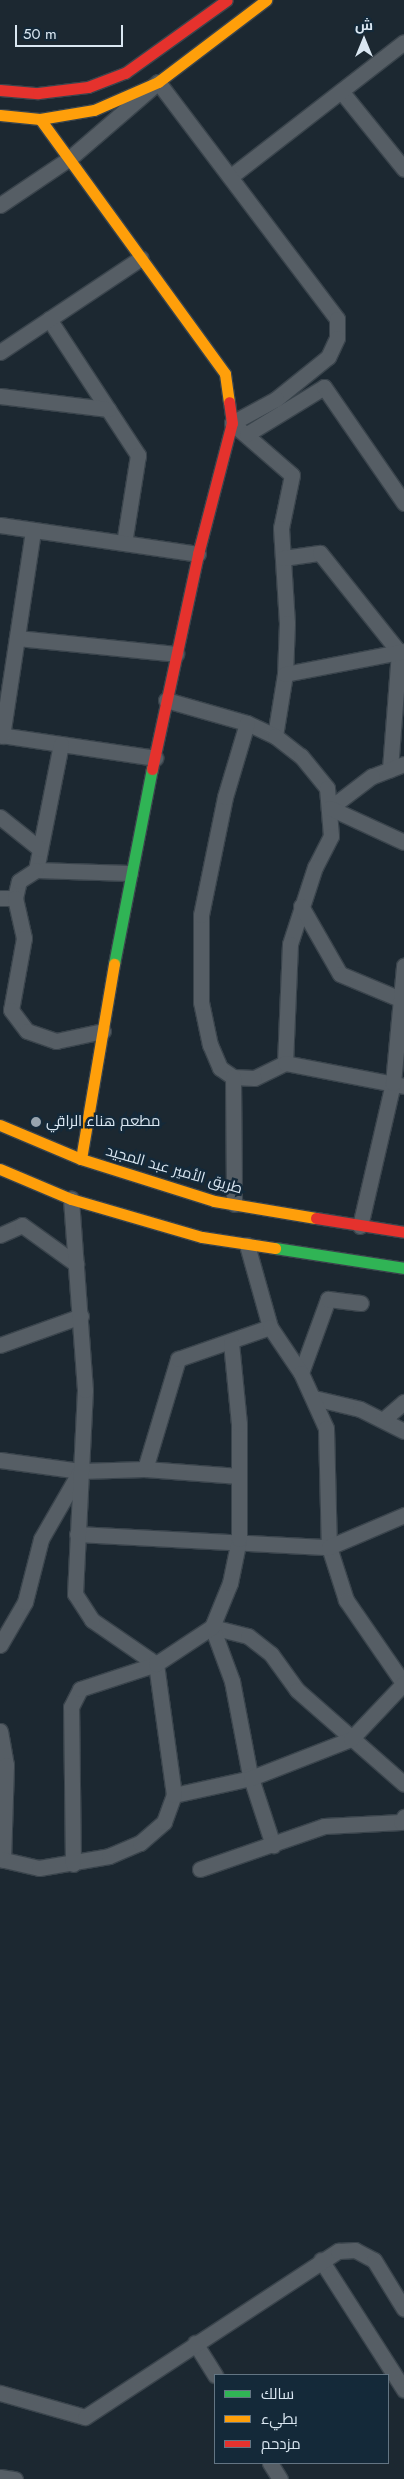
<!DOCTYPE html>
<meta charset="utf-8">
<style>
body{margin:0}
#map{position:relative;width:404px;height:2479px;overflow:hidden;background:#1c2831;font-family:Jost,Cairo,sans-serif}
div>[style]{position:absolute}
.roads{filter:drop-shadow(1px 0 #3a444c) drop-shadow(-1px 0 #3a444c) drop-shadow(0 1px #3a444c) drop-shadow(0 -1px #3a444c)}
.street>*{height:15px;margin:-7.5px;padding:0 7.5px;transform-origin:7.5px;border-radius:7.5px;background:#565e65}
.fast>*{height:11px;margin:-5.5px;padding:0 5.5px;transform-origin:5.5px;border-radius:5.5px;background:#30b455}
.slow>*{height:11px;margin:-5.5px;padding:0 5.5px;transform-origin:5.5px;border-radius:5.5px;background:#ff9f0a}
.jam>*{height:11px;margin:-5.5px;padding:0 5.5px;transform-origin:5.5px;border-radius:5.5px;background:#e5322d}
.dots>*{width:14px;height:14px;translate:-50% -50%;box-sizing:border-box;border:2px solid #142939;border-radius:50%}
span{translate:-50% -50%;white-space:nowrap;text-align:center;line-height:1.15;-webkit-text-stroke:5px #142939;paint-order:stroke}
.poi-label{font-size:15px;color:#dae7f2}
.left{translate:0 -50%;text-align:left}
.street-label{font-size:15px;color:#dae7f2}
.legend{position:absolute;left:214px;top:2374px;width:175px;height:90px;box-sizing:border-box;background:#142939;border:1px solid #637583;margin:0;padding:6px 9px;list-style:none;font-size:15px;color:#dae7f2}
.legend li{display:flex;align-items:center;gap:10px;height:25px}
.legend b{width:25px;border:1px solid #637583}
.north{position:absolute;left:339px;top:15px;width:50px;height:50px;-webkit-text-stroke:4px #142939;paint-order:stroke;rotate:0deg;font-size:14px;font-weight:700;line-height:20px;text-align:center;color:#dae7f2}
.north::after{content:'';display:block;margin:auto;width:18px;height:22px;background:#dae7f2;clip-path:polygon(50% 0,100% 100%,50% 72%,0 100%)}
.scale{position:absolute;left:15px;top:25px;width:108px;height:22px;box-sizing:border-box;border:2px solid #dae7f2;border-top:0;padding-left:6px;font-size:15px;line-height:18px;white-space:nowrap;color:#dae7f2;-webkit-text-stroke:4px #142939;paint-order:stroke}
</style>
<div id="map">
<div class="roads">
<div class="street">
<i style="left:341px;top:91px;width:100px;rotate:51.1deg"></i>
<i style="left:230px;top:177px;width:220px;rotate:-37.8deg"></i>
<i style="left:0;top:205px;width:84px;rotate:-33.9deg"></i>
<i style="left:70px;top:158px;width:116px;rotate:-40.8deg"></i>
<i style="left:158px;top:82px;width:297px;rotate:52.9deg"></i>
<i style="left:337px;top:319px;width:19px;rotate:90deg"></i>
<i style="left:337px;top:338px;width:21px;rotate:115deg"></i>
<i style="left:328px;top:357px;width:67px;rotate:141.1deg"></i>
<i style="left:276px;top:399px;width:50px;rotate:151.4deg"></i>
<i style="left:232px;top:423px;width:79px;rotate:40.9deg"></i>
<i style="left:292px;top:475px;width:54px;rotate:101.7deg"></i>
<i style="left:281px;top:528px;width:95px;rotate:86.4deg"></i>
<i style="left:287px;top:623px;width:51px;rotate:92.2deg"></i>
<i style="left:285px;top:674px;width:63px;rotate:99.2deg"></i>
<i style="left:49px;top:319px;width:163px;rotate:56.8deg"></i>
<i style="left:138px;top:455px;width:89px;rotate:99deg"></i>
<i style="left:0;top:352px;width:169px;rotate:-33.7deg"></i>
<i style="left:0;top:396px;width:109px;rotate:6.9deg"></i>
<i style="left:247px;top:434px;width:90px;rotate:-31.4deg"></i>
<i style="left:324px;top:387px;width:141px;rotate:55.4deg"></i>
<i style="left:0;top:525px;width:200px;rotate:8.3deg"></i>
<i style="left:283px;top:558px;width:37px;rotate:-8deg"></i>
<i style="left:320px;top:553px;width:127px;rotate:51.4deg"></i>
<i style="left:399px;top:652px;width:118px;rotate:94.4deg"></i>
<i style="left:17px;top:638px;width:160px;rotate:5.7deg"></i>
<i style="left:285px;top:674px;width:121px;rotate:-10.9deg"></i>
<i style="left:166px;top:700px;width:84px;rotate:15.9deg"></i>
<i style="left:247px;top:723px;width:31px;rotate:25deg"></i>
<i style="left:275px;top:736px;width:33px;rotate:38deg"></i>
<i style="left:301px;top:756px;width:41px;rotate:50.9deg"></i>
<i style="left:327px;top:788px;width:48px;rotate:85.2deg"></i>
<i style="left:331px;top:836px;width:35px;rotate:117deg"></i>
<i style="left:315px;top:867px;width:81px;rotate:108deg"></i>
<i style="left:290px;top:944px;width:119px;rotate:92.4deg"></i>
<i style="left:285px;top:1063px;width:34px;rotate:154deg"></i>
<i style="left:254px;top:1078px;width:21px;rotate:-177deg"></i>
<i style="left:233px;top:1077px;width:16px;rotate:-145deg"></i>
<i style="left:220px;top:1068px;width:25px;rotate:-113deg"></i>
<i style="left:210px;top:1045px;width:44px;rotate:-101.8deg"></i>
<i style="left:201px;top:1002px;width:87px;rotate:-90deg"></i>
<i style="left:201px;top:915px;width:120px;rotate:-78.5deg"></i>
<i style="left:225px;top:797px;width:77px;rotate:-73.4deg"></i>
<i style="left:0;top:735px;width:157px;rotate:8.4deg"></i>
<i style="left:2px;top:736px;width:208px;rotate:-81.4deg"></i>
<i style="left:61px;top:744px;width:128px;rotate:101.2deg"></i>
<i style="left:36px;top:870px;width:94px;rotate:1.8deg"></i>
<i style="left:404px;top:764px;width:34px;rotate:159deg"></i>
<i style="left:372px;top:776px;width:53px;rotate:142.7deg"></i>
<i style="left:330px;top:808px;width:81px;rotate:24.7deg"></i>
<i style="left:0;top:817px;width:51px;rotate:38.7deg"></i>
<i style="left:0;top:898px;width:15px"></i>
<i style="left:15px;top:898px;width:17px;rotate:-77deg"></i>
<i style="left:19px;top:881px;width:20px;rotate:-33deg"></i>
<i style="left:15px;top:898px;width:41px;rotate:77.3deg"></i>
<i style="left:24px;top:938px;width:73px;rotate:100.2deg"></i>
<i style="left:11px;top:1010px;width:26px;rotate:53deg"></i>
<i style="left:27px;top:1031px;width:31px;rotate:19deg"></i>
<i style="left:56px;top:1041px;width:48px;rotate:-12deg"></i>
<i style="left:301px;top:906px;width:78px;rotate:60.2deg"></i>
<i style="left:340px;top:974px;width:65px;rotate:22.6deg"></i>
<i style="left:285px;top:1063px;width:121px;rotate:10.9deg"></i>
<i style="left:233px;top:1077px;width:127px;rotate:89.5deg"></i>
<i style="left:360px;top:1226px;width:147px;rotate:-77deg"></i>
<i style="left:393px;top:1083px;width:118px;rotate:-84.6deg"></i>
<i style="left:0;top:1235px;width:24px;rotate:-24deg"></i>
<i style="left:22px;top:1225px;width:67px;rotate:35.8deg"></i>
<i style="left:247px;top:1245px;width:85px;rotate:74.3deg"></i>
<i style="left:0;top:1345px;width:86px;rotate:-19.7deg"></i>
<i style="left:301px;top:1373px;width:79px;rotate:-70deg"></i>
<i style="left:328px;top:1299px;width:33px;rotate:7deg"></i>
<i style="left:314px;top:1398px;width:47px;rotate:13.4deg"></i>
<i style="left:360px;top:1409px;width:49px;rotate:26.6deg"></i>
<i style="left:383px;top:1420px;width:28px;rotate:-41deg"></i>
<i style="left:0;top:1460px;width:81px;rotate:7.8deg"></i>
<i style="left:80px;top:1471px;width:65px;rotate:-1.8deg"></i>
<i style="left:145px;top:1469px;width:94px;rotate:4.3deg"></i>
<i style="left:145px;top:1469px;width:115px;rotate:-73.3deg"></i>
<i style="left:178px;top:1359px;width:97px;rotate:-19.2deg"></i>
<i style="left:270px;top:1327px;width:55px;rotate:56deg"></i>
<i style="left:301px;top:1373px;width:60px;rotate:65.6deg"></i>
<i style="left:326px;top:1428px;width:119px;rotate:88.6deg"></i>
<i style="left:329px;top:1547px;width:56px;rotate:72.2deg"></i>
<i style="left:346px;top:1600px;width:102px;rotate:55.4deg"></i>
<i style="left:77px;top:1534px;width:252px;rotate:3deg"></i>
<i style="left:329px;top:1547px;width:82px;rotate:-23.1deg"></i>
<i style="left:212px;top:1627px;width:37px;rotate:14deg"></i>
<i style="left:248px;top:1636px;width:29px;rotate:38deg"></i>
<i style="left:271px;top:1654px;width:44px;rotate:54.2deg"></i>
<i style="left:297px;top:1690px;width:142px;rotate:41.3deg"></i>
<i style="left:212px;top:1627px;width:58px;rotate:69.7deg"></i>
<i style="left:232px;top:1681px;width:96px;rotate:79.2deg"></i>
<i style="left:250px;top:1775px;width:74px;rotate:71.8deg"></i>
<i style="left:0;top:1645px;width:50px;rotate:-59.8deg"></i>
<i style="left:25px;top:1602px;width:65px;rotate:-75.7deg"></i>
<i style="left:41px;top:1539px;width:76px;rotate:-60.1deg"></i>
<i style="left:0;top:1731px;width:35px;rotate:80deg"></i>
<i style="left:6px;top:1765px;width:95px;rotate:91.8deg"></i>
<i style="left:174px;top:1795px;width:79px;rotate:-12.4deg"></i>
<i style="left:251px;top:1778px;width:107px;rotate:-21.3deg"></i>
<i style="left:351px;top:1739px;width:77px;rotate:-46.6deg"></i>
<i style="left:0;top:1859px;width:40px;rotate:13deg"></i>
<i style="left:39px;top:1868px;width:71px;rotate:-9.7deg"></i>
<i style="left:109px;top:1856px;width:34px;rotate:-23deg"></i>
<i style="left:140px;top:1843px;width:32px;rotate:-41deg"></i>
<i style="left:164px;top:1822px;width:29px;rotate:-70deg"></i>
<i style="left:174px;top:1795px;width:132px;rotate:-97.8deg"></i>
<i style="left:156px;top:1664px;width:78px;rotate:-145.5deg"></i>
<i style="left:92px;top:1620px;width:31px;rotate:-123deg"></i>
<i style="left:75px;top:1594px;width:204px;rotate:-87.2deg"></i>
<i style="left:85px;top:1390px;width:192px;rotate:-94.2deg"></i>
<i style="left:73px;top:1864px;width:157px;rotate:-90.7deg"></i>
<i style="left:71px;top:1707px;width:20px;rotate:-63deg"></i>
<i style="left:80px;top:1689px;width:80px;rotate:-18.2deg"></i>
<i style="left:156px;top:1664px;width:67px;rotate:-33.5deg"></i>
<i style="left:212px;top:1627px;width:48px;rotate:-67.8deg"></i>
<i style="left:230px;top:1583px;width:45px;rotate:-78.4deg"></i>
<i style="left:239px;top:1539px;width:115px;rotate:-90deg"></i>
<i style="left:239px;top:1424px;width:82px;rotate:-95.6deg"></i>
<i style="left:200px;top:1869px;width:131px;rotate:-19.1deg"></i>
<i style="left:324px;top:1826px;width:77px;rotate:-3deg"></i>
<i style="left:401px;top:1822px;width:6px;rotate:-59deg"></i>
<i style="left:321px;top:2260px;width:154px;rotate:57.4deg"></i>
<i style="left:195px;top:2343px;width:38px;rotate:58deg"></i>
<i style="left:0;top:2393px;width:88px;rotate:15.8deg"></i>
<i style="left:85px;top:2417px;width:303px;rotate:-33.3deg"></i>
<i style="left:338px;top:2251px;width:17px;rotate:-3deg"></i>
<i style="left:355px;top:2250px;width:21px;rotate:28deg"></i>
<i style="left:374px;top:2260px;width:57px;rotate:58.5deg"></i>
<i style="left:270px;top:2463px;width:19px;rotate:58deg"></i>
<i style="left:0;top:2477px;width:15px;rotate:8deg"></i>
</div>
<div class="fast">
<i style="left:114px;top:964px;width:199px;rotate:-79deg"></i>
<i style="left:275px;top:1248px;width:131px;rotate:8.8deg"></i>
</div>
<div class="slow">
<i style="left:0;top:115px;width:40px;rotate:5.7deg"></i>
<i style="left:40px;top:119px;width:55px;rotate:-9.5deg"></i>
<i style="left:94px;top:110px;width:70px;rotate:-23.6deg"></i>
<i style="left:158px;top:82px;width:136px;rotate:-37.2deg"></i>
<i style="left:40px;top:119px;width:315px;rotate:54deg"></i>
<i style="left:225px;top:374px;width:28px;rotate:82deg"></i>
<i style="left:0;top:1125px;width:88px;rotate:22.8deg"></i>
<i style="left:81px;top:1159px;width:139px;rotate:17.5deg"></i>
<i style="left:214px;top:1201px;width:103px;rotate:9.5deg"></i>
<i style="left:81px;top:1159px;width:198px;rotate:-80.4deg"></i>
<i style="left:0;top:1169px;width:77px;rotate:22.9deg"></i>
<i style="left:71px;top:1199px;width:136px;rotate:16.2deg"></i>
<i style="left:202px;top:1237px;width:74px;rotate:8.6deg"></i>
</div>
<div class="jam">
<i style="left:0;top:90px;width:38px;rotate:5deg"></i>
<i style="left:38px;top:93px;width:50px;rotate:-6.8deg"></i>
<i style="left:88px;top:87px;width:40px;rotate:-21deg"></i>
<i style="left:125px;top:73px;width:125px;rotate:-35.6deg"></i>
<i style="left:152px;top:769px;width:220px;rotate:-77.9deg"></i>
<i style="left:198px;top:554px;width:135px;rotate:-75.5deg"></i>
<i style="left:232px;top:423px;width:21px;rotate:-98deg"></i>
<i style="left:316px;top:1218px;width:89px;rotate:9deg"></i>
</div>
</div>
<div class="dots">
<i style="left:36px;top:1122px;background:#98a4ae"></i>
</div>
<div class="poi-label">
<span class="left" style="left:46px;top:1122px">مطعم هناء الراقي</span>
</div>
<div class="street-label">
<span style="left:174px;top:1170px;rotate:16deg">طريق الأمير عبد المجيد</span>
</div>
<ul class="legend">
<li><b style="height:6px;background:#30b455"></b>سالك</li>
<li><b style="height:6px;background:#ff9f0a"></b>بطيء</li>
<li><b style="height:6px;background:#e5322d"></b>مزدحم</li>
</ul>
<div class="north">ش</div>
<div class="scale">50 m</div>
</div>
